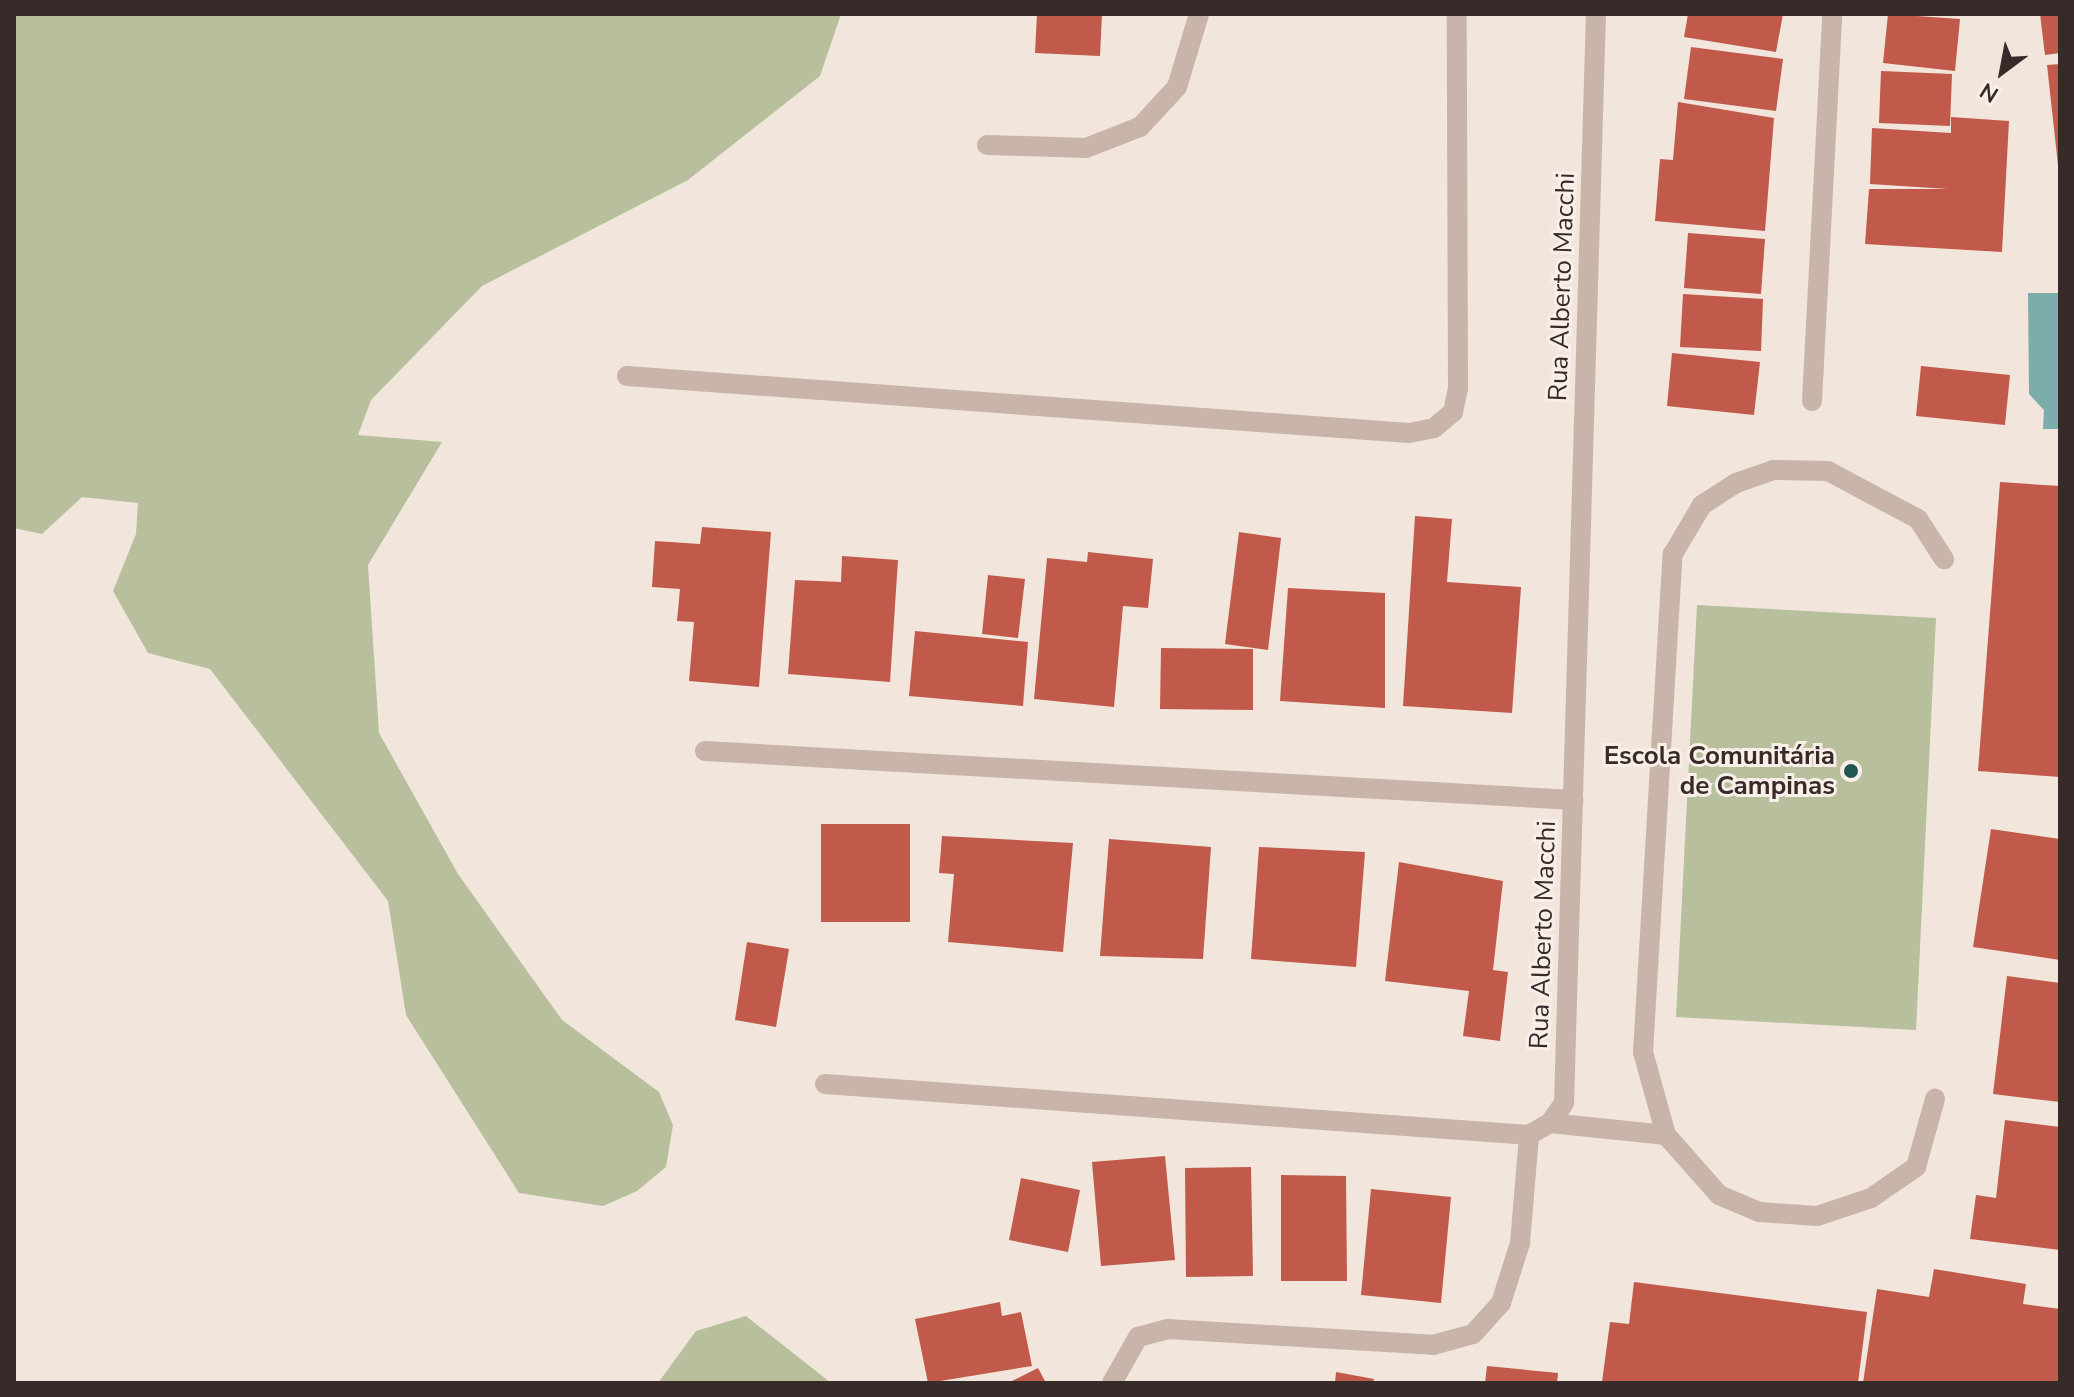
<!DOCTYPE html>
<meta charset="utf-8">
<style>
body{margin:0}
#map{position:relative;width:2074px;height:1397px;overflow:hidden;background:#f1e5dc;font-family:"Nunito Sans",sans-serif}
div>[style]{position:absolute}
.green>*{inset:0;background:#b7bf9c}
.water>*{inset:0;background:#7cadaa}
.building>*{inset:0;background:#c15a4a}
.minor>*{height:20px;margin:-10px;padding:0 10px;transform-origin:10px;border-radius:10px;background:#c8b4a8}
.dots>*{width:22px;height:22px;translate:-50% -50%;box-sizing:border-box;border:4px solid #f9efe8;border-radius:50%}
span{translate:-50% -50%;white-space:nowrap;text-align:center;line-height:1.15;-webkit-text-stroke:6px #f9efe8;paint-order:stroke}
.street-label{font-size:26px;color:#362b28}
.poi-label{font-size:26px;color:#362b28;font-weight:700}
.right{translate:-100% -50%;text-align:right}
.frame{position:absolute;inset:0;border:16px solid #362b28;pointer-events:none}
.north{position:absolute;left:1962px;top:32px;width:80px;height:80px;-webkit-text-stroke:6px #f9efe8;paint-order:stroke;rotate:212deg;font-size:22px;font-weight:700;line-height:32px;text-align:center;color:#362b28}
.north::after{content:'';display:block;margin:auto;width:28px;height:36px;background:#362b28;clip-path:polygon(50% 0,100% 100%,50% 72%,0 100%)}
</style>
<div id="map">
<div class="green">
<i style="clip-path:polygon(14px 14px,841px 14px,820px 76px,688px 180px,482px 286px,371px 400px,358px 435px,442px 442px,368px 565px,379px 733px,458px 874px,562px 1020px,659px 1092px,673px 1125px,666px 1167px,637px 1191px,603px 1206px,519px 1193px,406px 1015px,388px 901px,210px 669px,148px 653px,113px 591px,136px 534px,138px 503px,82px 497px,42px 534px,14px 528px)"></i>
<i style="clip-path:polygon(1697px 605px,1936px 618px,1916px 1030px,1676px 1017px)"></i>
<i style="clip-path:polygon(746px 1316px,831px 1383px,658px 1383px,696px 1331px)"></i>
</div>
<div class="water">
<i style="clip-path:polygon(2028px 293px,2060px 293px,2060px 429px,2043px 429px,2044px 410px,2029px 394px)"></i>
</div>
<div class="building">
<i style="clip-path:polygon(1037px 14px,1102px 14px,1100px 56px,1035px 53px)"></i>
<i style="clip-path:polygon(1688px 14px,1783px 14px,1776px 52px,1684px 37px)"></i>
<i style="clip-path:polygon(1888px 14px,1960px 19px,1955px 71px,1883px 63px)"></i>
<i style="clip-path:polygon(2040px 14px,2060px 14px,2060px 53px,2045px 55px)"></i>
<i style="clip-path:polygon(1691px 47px,1783px 59px,1776px 111px,1684px 99px)"></i>
<i style="clip-path:polygon(2060px 64px,2060px 165px,2058px 165px,2047px 65px)"></i>
<i style="clip-path:polygon(1881px 71px,1952px 74px,1950px 126px,1879px 123px)"></i>
<i style="clip-path:polygon(1678px 102px,1774px 118px,1765px 231px,1655px 221px,1660px 159px,1673px 160px)"></i>
<i style="clip-path:polygon(1951px 117px,2009px 121px,2002px 252px,1865px 244px,1869px 189px,1948px 189px,1870px 184px,1872px 128px,1951px 133px)"></i>
<i style="clip-path:polygon(1688px 233px,1765px 239px,1761px 294px,1684px 288px)"></i>
<i style="clip-path:polygon(1683px 294px,1763px 299px,1761px 351px,1680px 347px)"></i>
<i style="clip-path:polygon(1672px 353px,1760px 362px,1754px 415px,1667px 406px)"></i>
<i style="clip-path:polygon(1921px 366px,2010px 375px,2005px 425px,1916px 416px)"></i>
<i style="clip-path:polygon(2000px 482px,2060px 486px,2060px 777px,1978px 771px)"></i>
<i style="clip-path:polygon(1415px 516px,1452px 519px,1447px 582px,1521px 587px,1512px 713px,1403px 706px)"></i>
<i style="clip-path:polygon(702px 527px,771px 532px,759px 687px,689px 681px,694px 622px,677px 621px,680px 589px,652px 587px,655px 541px,700px 544px)"></i>
<i style="clip-path:polygon(1239px 532px,1281px 538px,1268px 650px,1225px 644px)"></i>
<i style="clip-path:polygon(1088px 552px,1153px 559px,1148px 608px,1123px 606px,1114px 707px,1034px 699px,1047px 558px,1087px 562px)"></i>
<i style="clip-path:polygon(842px 556px,898px 560px,890px 682px,788px 674px,795px 580px,841px 582px)"></i>
<i style="clip-path:polygon(988px 575px,1025px 579px,1018px 638px,982px 634px)"></i>
<i style="clip-path:polygon(1288px 588px,1385px 593px,1385px 708px,1280px 701px)"></i>
<i style="clip-path:polygon(915px 631px,1028px 642px,1023px 706px,909px 696px)"></i>
<i style="clip-path:polygon(1161px 648px,1253px 649px,1253px 710px,1160px 709px)"></i>
<i style="clip-path:polygon(821px 824px,910px 824px,910px 922px,821px 922px)"></i>
<i style="clip-path:polygon(1991px 829px,2060px 839px,2060px 960px,1973px 947px)"></i>
<i style="clip-path:polygon(942px 836px,1073px 843px,1063px 952px,948px 942px,954px 874px,939px 873px)"></i>
<i style="clip-path:polygon(1109px 839px,1211px 847px,1203px 959px,1100px 956px)"></i>
<i style="clip-path:polygon(1259px 847px,1365px 852px,1356px 967px,1251px 959px)"></i>
<i style="clip-path:polygon(1399px 862px,1503px 881px,1493px 970px,1508px 972px,1500px 1041px,1463px 1036px,1469px 991px,1385px 981px)"></i>
<i style="clip-path:polygon(747px 942px,789px 949px,776px 1027px,735px 1020px)"></i>
<i style="clip-path:polygon(2007px 976px,2060px 983px,2060px 1102px,1993px 1094px)"></i>
<i style="clip-path:polygon(2005px 1120px,2060px 1127px,2060px 1250px,1970px 1239px,1976px 1195px,1996px 1198px)"></i>
<i style="clip-path:polygon(1165px 1156px,1175px 1260px,1101px 1266px,1092px 1162px)"></i>
<i style="clip-path:polygon(1251px 1167px,1253px 1276px,1186px 1277px,1185px 1168px)"></i>
<i style="clip-path:polygon(1281px 1175px,1346px 1176px,1347px 1281px,1281px 1281px)"></i>
<i style="clip-path:polygon(1021px 1178px,1080px 1190px,1068px 1252px,1009px 1240px)"></i>
<i style="clip-path:polygon(1371px 1189px,1451px 1197px,1441px 1303px,1361px 1295px)"></i>
<i style="clip-path:polygon(1934px 1269px,2026px 1284px,2023px 1304px,2060px 1309px,2060px 1383px,1863px 1383px,1877px 1289px,1929px 1297px)"></i>
<i style="clip-path:polygon(1634px 1282px,1867px 1312px,1858px 1383px,1602px 1382px,1610px 1322px,1629px 1324px)"></i>
<i style="clip-path:polygon(1000px 1302px,1002px 1316px,1021px 1312px,1032px 1366px,928px 1383px,915px 1319px)"></i>
<i style="clip-path:polygon(1487px 1366px,1558px 1373px,1557px 1383px,1485px 1383px)"></i>
<i style="clip-path:polygon(1038px 1368px,1046px 1383px,1008px 1383px)"></i>
<i style="clip-path:polygon(1336px 1372px,1374px 1379px,1373px 1383px,1335px 1383px)"></i>
</div>
<div class="minor">
<i style="left:987px;top:145px;width:99px;rotate:1.7deg"></i>
<i style="left:1086px;top:148px;width:58px;rotate:-21.3deg"></i>
<i style="left:1140px;top:127px;width:54px;rotate:-47.2deg"></i>
<i style="left:1177px;top:87px;width:76px;rotate:-73.2deg"></i>
<i style="left:627px;top:376px;width:784px;rotate:4.17deg"></i>
<i style="left:1409px;top:433px;width:25px;rotate:-11deg"></i>
<i style="left:1434px;top:428px;width:25px;rotate:-40deg"></i>
<i style="left:1453px;top:412px;width:24px;rotate:-78deg"></i>
<i style="left:1458px;top:389px;width:375px;rotate:-90.2deg"></i>
<i style="left:1812px;top:401px;width:388px;rotate:-87deg"></i>
<i style="left:705px;top:751px;width:870px;rotate:3.23deg"></i>
<i style="left:825px;top:1084px;width:706px;rotate:4.14deg"></i>
<i style="left:1529px;top:1135px;width:24px;rotate:-30deg"></i>
<i style="left:1550px;top:1123px;width:24px;rotate:-55deg"></i>
<i style="left:1564px;top:1103px;width:1089px;rotate:-88.32deg"></i>
<i style="left:1550px;top:1123px;width:117px;rotate:5.9deg"></i>
<i style="left:1666px;top:1135px;width:80px;rotate:48.5deg"></i>
<i style="left:1719px;top:1195px;width:43px;rotate:23deg"></i>
<i style="left:1759px;top:1212px;width:58px;rotate:3.9deg"></i>
<i style="left:1817px;top:1216px;width:57px;rotate:-18.4deg"></i>
<i style="left:1871px;top:1198px;width:55px;rotate:-34.6deg"></i>
<i style="left:1916px;top:1167px;width:71px;rotate:-74.4deg"></i>
<i style="left:1666px;top:1135px;width:86px;rotate:-105.5deg"></i>
<i style="left:1643px;top:1052px;width:499px;rotate:-86.6deg"></i>
<i style="left:1673px;top:554px;width:57px;rotate:-59.4deg"></i>
<i style="left:1702px;top:505px;width:40px;rotate:-32.9deg"></i>
<i style="left:1736px;top:483px;width:39px;rotate:-19deg"></i>
<i style="left:1773px;top:470px;width:55px;rotate:1deg"></i>
<i style="left:1828px;top:471px;width:102px;rotate:28.1deg"></i>
<i style="left:1918px;top:519px;width:48px;rotate:57deg"></i>
<i style="left:1112px;top:1383px;width:53px;rotate:-60.5deg"></i>
<i style="left:1138px;top:1337px;width:30px;rotate:-15deg"></i>
<i style="left:1167px;top:1329px;width:266px;rotate:3.4deg"></i>
<i style="left:1433px;top:1345px;width:41px;rotate:-15.4deg"></i>
<i style="left:1473px;top:1334px;width:42px;rotate:-47.9deg"></i>
<i style="left:1501px;top:1303px;width:63px;rotate:-72.4deg"></i>
<i style="left:1520px;top:1243px;width:108px;rotate:-85.2deg"></i>
</div>
<div class="dots">
<i style="left:1851px;top:771px;background:#1f5553"></i>
</div>
<div class="street-label">
<span style="left:1562px;top:287px;rotate:-88deg">Rua Alberto Macchi</span>
<span style="left:1543px;top:935px;rotate:-88deg">Rua Alberto Macchi</span>
</div>
<div class="poi-label">
<span class="right" style="left:1835px;top:771px">Escola Comunitária<br>de Campinas</span>
</div>
<div class="frame"></div>
<div class="north">N</div>
</div>
